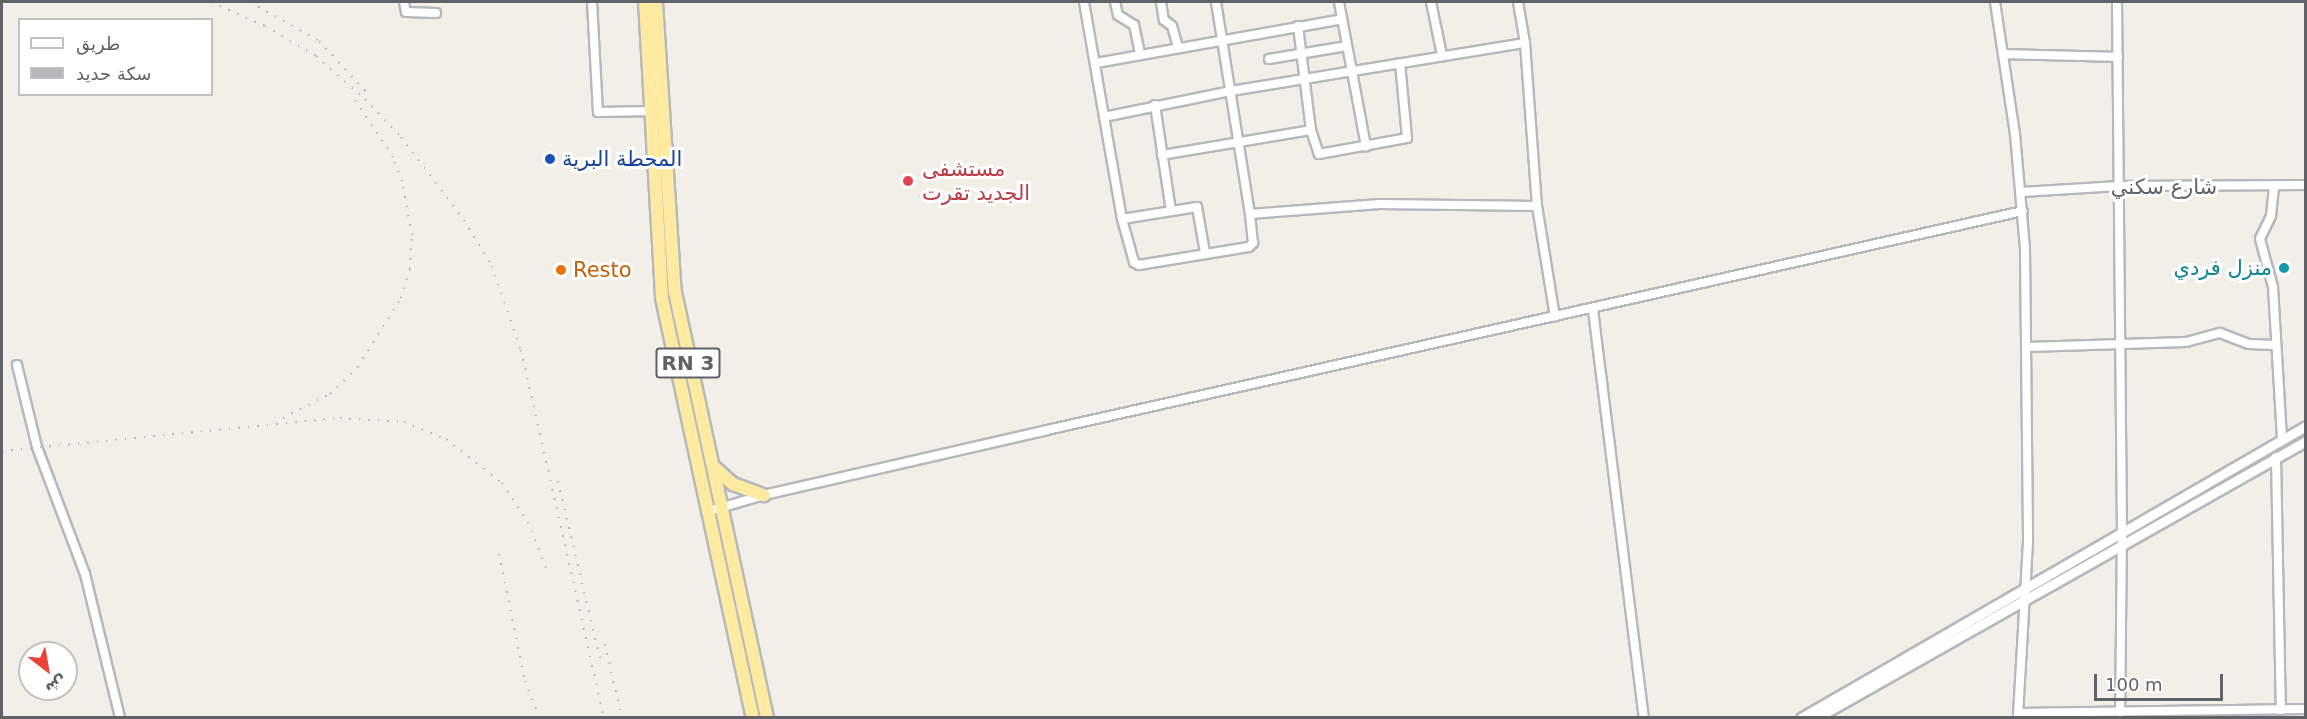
<!DOCTYPE html>
<meta charset="utf-8">
<style>
body{margin:0}
#map{position:relative;width:2307px;height:719px;overflow:hidden;background:#f1efe8;font-family:"DejaVu Sans","Noto Naskh Arabic",sans-serif}
div>[style]{position:absolute}
.roads{filter:drop-shadow(2px 0 #b5b8bc) drop-shadow(-2px 0 #b5b8bc) drop-shadow(0 2px #b5b8bc) drop-shadow(0 -2px #b5b8bc)}
.minor>*{height:8px;margin:-4px;padding:0 4px;transform-origin:4px;border-radius:4px;background:#fff}
.tertiary>*{height:9px;margin:-4.5px;padding:0 4.5px;transform-origin:4.5px;border-radius:4.5px;background:#fff}
.trunk>*{height:12px;margin:-6px;padding:0 6px;transform-origin:6px;border-radius:6px;background:#feeaa1}
.rail>*{height:2px;margin-top:-1px;transform-origin:0;background:repeating-linear-gradient(90deg,#b6b7b8 0 1.5px,transparent 0 9.5px)}
.dots>*{width:16px;height:16px;translate:-50% -50%;box-sizing:border-box;border:3px solid #fff;border-radius:50%}
span{translate:-50% -50%;white-space:nowrap;text-align:center;line-height:1.15;-webkit-text-stroke:6px #fff;paint-order:stroke}
.shield-label span{padding:2px 4px;background:#fff;border:2px solid;border-radius:4px;-webkit-text-stroke-width:0}
.shield-label{font-size:20px;color:#5f6368;font-weight:700}
.transit-label{font-size:21px;color:#164399}
.left{translate:0 -50%;text-align:left}
.health-label{font-size:21px;color:#be3a42}
.street-label{font-size:21px;color:#5f6368}
.culture-label{font-size:21px;color:#0d838f}
.right{translate:-100% -50%;text-align:right}
.food-label{font-size:21px;color:#c56008}
.frame{position:absolute;inset:0;border:3px solid #5f6368;pointer-events:none}
.legend{position:absolute;left:18px;top:18px;width:195px;height:78px;box-sizing:border-box;background:#fff;border:2px solid #bfc1c3;margin:0;padding:8px 10px;list-style:none;font-size:18px;color:#5f6368}
.legend li{display:flex;align-items:center;gap:12px;height:30px}
.legend b{width:30px;border:2px solid #bfc1c3}
.north{position:absolute;left:18px;top:641px;width:60px;height:60px;box-sizing:border-box;background:#fff;border:2px solid #bfc1c3;border-radius:50%;rotate:149deg;font-size:16px;font-weight:700;line-height:24px;text-align:center;color:#5f6368}
.north::after{content:'';display:block;margin:auto;width:21px;height:27px;background:#ea4335;clip-path:polygon(50% 0,100% 100%,50% 72%,0 100%)}
.scale{position:absolute;left:2094px;top:674px;width:129px;height:27px;box-sizing:border-box;border:3px solid #5f6368;border-top:0;padding-left:8px;font-size:18px;line-height:21px;white-space:nowrap;color:#5f6368;-webkit-text-stroke:4px #fff;paint-order:stroke}
</style>
<div id="map">
<div class="roads">
<div class="minor">
<i style="left:404px;top:2px;width:10px;rotate:79deg"></i>
<i style="left:406px;top:12px;width:30px;rotate:2deg"></i>
<i style="left:592px;top:2px;width:110px;rotate:86.9deg"></i>
<i style="left:598px;top:112px;width:56px;rotate:-1deg"></i>
<i style="left:1084px;top:2px;width:117px;rotate:80.1deg"></i>
<i style="left:1104px;top:117px;width:130px;rotate:-11.6deg"></i>
<i style="left:1231px;top:91px;width:298px;rotate:-9.3deg"></i>
<i style="left:1525px;top:43px;width:42px;rotate:-99.7deg"></i>
<i style="left:1115px;top:2px;width:13px;rotate:77deg"></i>
<i style="left:1118px;top:15px;width:19px;rotate:32deg"></i>
<i style="left:1134px;top:25px;width:30px;rotate:78deg"></i>
<i style="left:1161px;top:2px;width:18px;rotate:81deg"></i>
<i style="left:1164px;top:20px;width:10px;rotate:37deg"></i>
<i style="left:1172px;top:26px;width:22px;rotate:74deg"></i>
<i style="left:1216px;top:2px;width:215px;rotate:80.9deg"></i>
<i style="left:1250px;top:214px;width:130px;rotate:-4.4deg"></i>
<i style="left:1380px;top:204px;width:157px;rotate:0.7deg"></i>
<i style="left:1339px;top:2px;width:147px;rotate:79.4deg"></i>
<i style="left:1431px;top:2px;width:54px;rotate:78.3deg"></i>
<i style="left:1995px;top:2px;width:134px;rotate:81.4deg"></i>
<i style="left:2015px;top:134px;width:114px;rotate:85deg"></i>
<i style="left:2025px;top:248px;width:294px;rotate:89.4deg"></i>
<i style="left:2028px;top:542px;width:176px;rotate:93.3deg"></i>
<i style="left:2117px;top:2px;width:529px;rotate:89.46deg"></i>
<i style="left:2122px;top:531px;width:181px;rotate:90.6deg"></i>
<i style="left:1298px;top:26px;width:105px;rotate:82.9deg"></i>
<i style="left:1311px;top:130px;width:25px;rotate:72deg"></i>
<i style="left:1319px;top:154px;width:89px;rotate:-10.3deg"></i>
<i style="left:1407px;top:138px;width:75px;rotate:-95.3deg"></i>
<i style="left:1525px;top:43px;width:163px;rotate:85.8deg"></i>
<i style="left:1537px;top:206px;width:112px;rotate:80.8deg"></i>
<i style="left:2004px;top:54px;width:114px;rotate:1.5deg"></i>
<i style="left:1269px;top:59px;width:79px;rotate:-9.5deg"></i>
<i style="left:1096px;top:63px;width:250px;rotate:-10.1deg"></i>
<i style="left:1155px;top:105px;width:107px;rotate:81.4deg"></i>
<i style="left:1104px;top:117px;width:104px;rotate:80deg"></i>
<i style="left:1122px;top:219px;width:45px;rotate:74.4deg"></i>
<i style="left:1134px;top:262px;width:6px;rotate:31deg"></i>
<i style="left:1139px;top:265px;width:111px;rotate:-9.3deg"></i>
<i style="left:1249px;top:247px;width:6px;rotate:-45deg"></i>
<i style="left:1253px;top:243px;width:29px;rotate:-96deg"></i>
<i style="left:1162px;top:155px;width:151px;rotate:-9.5deg"></i>
<i style="left:2274px;top:187px;width:29px;rotate:96deg"></i>
<i style="left:2271px;top:216px;width:25px;rotate:116deg"></i>
<i style="left:2260px;top:239px;width:50px;rotate:74.8deg"></i>
<i style="left:2273px;top:287px;width:153px;rotate:86.6deg"></i>
<i style="left:2022px;top:192px;width:97px;rotate:-3.5deg"></i>
<i style="left:2119px;top:186px;width:187px;rotate:-0.3deg"></i>
<i style="left:1122px;top:219px;width:76px;rotate:-9.1deg"></i>
<i style="left:1197px;top:207px;width:47px;rotate:80.1deg"></i>
<i style="left:1593px;top:310px;width:411px;rotate:82.9deg"></i>
<i style="left:2027px;top:347px;width:159px;rotate:-1.8deg"></i>
<i style="left:2186px;top:342px;width:35px;rotate:-15deg"></i>
<i style="left:2220px;top:333px;width:30px;rotate:21deg"></i>
<i style="left:2248px;top:344px;width:28px;rotate:2deg"></i>
<i style="left:17px;top:365px;width:84px;rotate:76.3deg"></i>
<i style="left:37px;top:447px;width:136px;rotate:69.3deg"></i>
<i style="left:85px;top:574px;width:148px;rotate:76.3deg"></i>
<i style="left:2276px;top:457px;width:253px;rotate:88.9deg"></i>
<i style="left:706px;top:512px;width:60px;rotate:-16.3deg"></i>
<i style="left:764px;top:495px;width:290px;rotate:-12.9deg"></i>
<i style="left:1047px;top:430px;width:1000px;rotate:-12.65deg"></i>
<i style="left:2018px;top:713px;width:288px;rotate:-0.8deg"></i>
</div>
<div class="tertiary">
<i style="left:1801px;top:718px;width:583px;rotate:-30.04deg"></i>
<i style="left:1816px;top:718px;width:563px;rotate:-29.48deg"></i>
</div>
<div class="trunk">
<i style="left:645px;top:2px;width:296px;rotate:86.7deg"></i>
<i style="left:662px;top:298px;width:430px;rotate:77.8deg"></i>
<i style="left:656px;top:2px;width:291px;rotate:86.3deg"></i>
<i style="left:675px;top:292px;width:436px;rotate:77.8deg"></i>
<i style="left:714px;top:467px;width:25px;rotate:42deg"></i>
<i style="left:733px;top:484px;width:33px;rotate:20deg"></i>
</div>
</div>
<div class="rail">
<i style="left:211px;top:2px;width:59px;rotate:24deg"></i>
<i style="left:265px;top:26px;width:59px;rotate:30.5deg"></i>
<i style="left:316px;top:56px;width:65px;rotate:41.3deg"></i>
<i style="left:365px;top:99px;width:52px;rotate:46.5deg"></i>
<i style="left:401px;top:137px;width:104px;rotate:52.8deg"></i>
<i style="left:464px;top:220px;width:54px;rotate:58.7deg"></i>
<i style="left:492px;top:266px;width:89px;rotate:71deg"></i>
<i style="left:521px;top:350px;width:377px;rotate:77.3deg"></i>
<i style="left:250px;top:2px;width:79px;rotate:29.5deg"></i>
<i style="left:319px;top:41px;width:74px;rotate:47.2deg"></i>
<i style="left:283px;top:418px;width:53px;rotate:-27.1deg"></i>
<i style="left:330px;top:394px;width:39px;rotate:-44deg"></i>
<i style="left:358px;top:367px;width:81px;rotate:-58.1deg"></i>
<i style="left:401px;top:298px;width:30px;rotate:-73deg"></i>
<i style="left:410px;top:269px;width:34px;rotate:-87deg"></i>
<i style="left:412px;top:235px;width:55px;rotate:-100.5deg"></i>
<i style="left:402px;top:181px;width:26px;rotate:-111deg"></i>
<i style="left:393px;top:157px;width:71px;rotate:-123.5deg"></i>
<i style="left:2px;top:451px;width:340px;rotate:-5.6deg"></i>
<i style="left:340px;top:418px;width:64px;rotate:3.6deg"></i>
<i style="left:404px;top:422px;width:45px;rotate:22deg"></i>
<i style="left:446px;top:439px;width:71px;rotate:38.2deg"></i>
<i style="left:502px;top:483px;width:47px;rotate:56.3deg"></i>
<i style="left:528px;top:522px;width:55px;rotate:68.6deg"></i>
<i style="left:558px;top:481px;width:183px;rotate:76.7deg"></i>
<i style="left:499px;top:554px;width:130px;rotate:78.4deg"></i>
<i style="left:525px;top:681px;width:40px;rotate:69deg"></i>
<i style="left:605px;top:644px;width:76px;rotate:77.1deg"></i>
</div>
<div class="dots">
<i style="left:550px;top:159px;background:#1a4fb4"></i>
<i style="left:908px;top:181px;background:#e0444e"></i>
<i style="left:2284px;top:268px;background:#0f9aa8"></i>
<i style="left:561px;top:270px;background:#e8710a"></i>
</div>
<div class="shield-label">
<span style="left:688px;top:363px">RN 3</span>
</div>
<div class="transit-label">
<span class="left" style="left:562px;top:159px">المحطة البرية</span>
</div>
<div class="health-label">
<span class="left" style="left:922px;top:181px">مستشفى<br>الجديد تقرت</span>
</div>
<div class="street-label">
<span style="left:2164px;top:187px">شارع سكني</span>
</div>
<div class="culture-label">
<span class="right" style="left:2272px;top:268px">منزل فردي</span>
</div>
<div class="food-label">
<span class="left" style="left:573px;top:270px">Resto</span>
</div>
<div class="frame"></div>
<ul class="legend">
<li><b style="height:8px;background:#fff"></b>طريق</li>
<li><b style="height:8px;background:#b6b7b8"></b>سكة حديد</li>
</ul>
<div class="north">ش</div>
<div class="scale">100 m</div>
</div>
